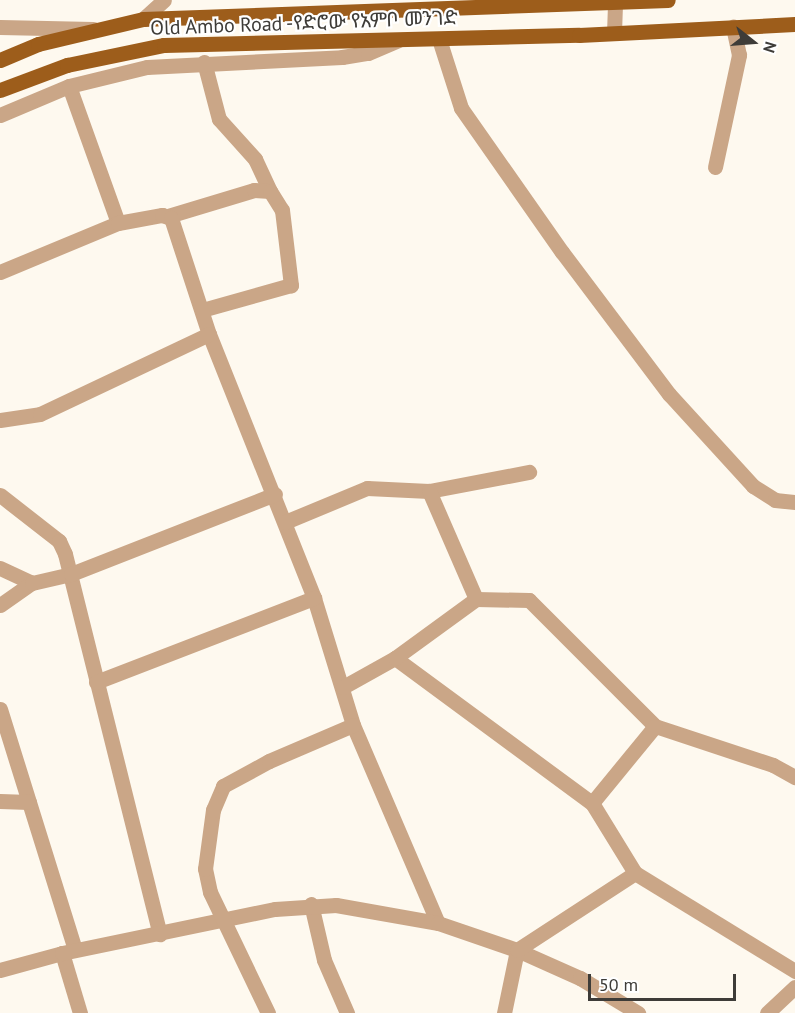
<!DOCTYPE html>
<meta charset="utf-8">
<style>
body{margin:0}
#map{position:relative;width:795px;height:1013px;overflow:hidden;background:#fef9ef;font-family:"PT Sans","Noto Sans Ethiopic",sans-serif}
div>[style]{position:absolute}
.minor>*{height:15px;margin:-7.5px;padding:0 7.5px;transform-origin:7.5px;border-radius:7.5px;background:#caa687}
.major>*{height:15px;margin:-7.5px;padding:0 7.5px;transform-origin:7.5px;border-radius:7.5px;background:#9d5d1b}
span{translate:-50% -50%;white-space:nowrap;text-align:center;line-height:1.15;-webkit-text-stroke:4.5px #fff;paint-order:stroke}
.street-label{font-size:20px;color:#3e3c38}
.north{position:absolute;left:723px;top:12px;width:60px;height:60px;-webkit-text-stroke:4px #fff;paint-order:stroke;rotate:107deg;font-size:16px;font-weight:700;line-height:24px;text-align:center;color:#3e3c38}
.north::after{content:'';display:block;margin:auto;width:21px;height:27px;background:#3e3c38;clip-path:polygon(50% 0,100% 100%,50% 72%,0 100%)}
.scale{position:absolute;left:588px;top:974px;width:148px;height:27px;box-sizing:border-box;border:3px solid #3e3c38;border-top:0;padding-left:8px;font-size:18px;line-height:21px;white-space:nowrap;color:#3e3c38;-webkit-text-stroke:4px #fff;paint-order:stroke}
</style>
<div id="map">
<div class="minor">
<i style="left:143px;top:19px;width:28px;rotate:-42deg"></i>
<i style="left:0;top:27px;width:93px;rotate:1.2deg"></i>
<i style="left:614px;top:33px;width:33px;rotate:-88deg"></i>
<i style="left:439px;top:39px;width:72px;rotate:72.3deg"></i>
<i style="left:461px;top:108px;width:176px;rotate:55deg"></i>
<i style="left:562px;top:252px;width:178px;rotate:53deg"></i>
<i style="left:669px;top:394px;width:125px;rotate:47.6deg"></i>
<i style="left:753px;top:486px;width:26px;rotate:32deg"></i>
<i style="left:775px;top:500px;width:20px;rotate:6deg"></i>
<i style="left:204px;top:62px;width:59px;rotate:75.3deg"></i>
<i style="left:219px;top:119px;width:54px;rotate:48deg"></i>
<i style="left:255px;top:159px;width:35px;rotate:65deg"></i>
<i style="left:69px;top:86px;width:145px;rotate:70.3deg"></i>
<i style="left:0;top:115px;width:75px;rotate:-22.8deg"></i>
<i style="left:69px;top:86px;width:80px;rotate:-13.7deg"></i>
<i style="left:147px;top:67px;width:195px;rotate:-2.9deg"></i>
<i style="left:342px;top:57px;width:26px;rotate:-9deg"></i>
<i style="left:368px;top:53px;width:33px;rotate:-23deg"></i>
<i style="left:715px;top:167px;width:115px;rotate:-77.9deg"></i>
<i style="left:739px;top:55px;width:29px;rotate:-102deg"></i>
<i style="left:168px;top:216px;width:90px;rotate:-16.8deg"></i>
<i style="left:254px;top:190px;width:16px;rotate:4deg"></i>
<i style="left:270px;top:191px;width:22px;rotate:58deg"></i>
<i style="left:282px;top:210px;width:76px;rotate:83.2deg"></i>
<i style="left:291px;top:285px;width:92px;rotate:164.3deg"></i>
<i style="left:0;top:272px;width:128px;rotate:-22.6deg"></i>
<i style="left:118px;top:223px;width:45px;rotate:-10.3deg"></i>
<i style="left:162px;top:215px;width:9px;rotate:18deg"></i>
<i style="left:171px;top:218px;width:122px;rotate:71.9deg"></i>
<i style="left:209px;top:334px;width:284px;rotate:68.3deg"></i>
<i style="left:314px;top:598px;width:133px;rotate:72.9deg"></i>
<i style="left:353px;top:725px;width:215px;rotate:66.8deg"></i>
<i style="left:0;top:420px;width:40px;rotate:-8.5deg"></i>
<i style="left:40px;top:414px;width:187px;rotate:-25.3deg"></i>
<i style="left:0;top:495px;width:75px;rotate:37.9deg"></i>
<i style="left:59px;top:541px;width:14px;rotate:65deg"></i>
<i style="left:65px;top:554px;width:392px;rotate:76deg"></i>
<i style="left:285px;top:522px;width:89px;rotate:-22.5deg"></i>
<i style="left:367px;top:488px;width:62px;rotate:2.8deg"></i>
<i style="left:429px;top:491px;width:102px;rotate:-10.8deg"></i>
<i style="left:0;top:568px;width:35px;rotate:25deg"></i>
<i style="left:476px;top:599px;width:53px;rotate:1.1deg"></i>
<i style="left:529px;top:600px;width:178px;rotate:45deg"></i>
<i style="left:655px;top:726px;width:124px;rotate:18.3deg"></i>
<i style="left:773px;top:765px;width:25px;rotate:29deg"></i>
<i style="left:0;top:605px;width:39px;rotate:-35deg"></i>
<i style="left:32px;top:583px;width:40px;rotate:-13deg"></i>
<i style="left:71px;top:574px;width:219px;rotate:-21.4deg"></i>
<i style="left:395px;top:658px;width:245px;rotate:36.4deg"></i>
<i style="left:592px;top:803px;width:82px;rotate:58.4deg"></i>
<i style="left:635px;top:873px;width:188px;rotate:31.5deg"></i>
<i style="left:96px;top:682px;width:234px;rotate:-21.1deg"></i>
<i style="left:343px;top:687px;width:60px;rotate:-29.1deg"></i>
<i style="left:395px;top:658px;width:100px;rotate:-36.1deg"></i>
<i style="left:476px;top:599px;width:118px;rotate:-113.5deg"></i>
<i style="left:0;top:709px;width:252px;rotate:72.7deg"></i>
<i style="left:0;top:801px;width:29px;rotate:2deg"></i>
<i style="left:592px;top:803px;width:99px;rotate:-50.7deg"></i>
<i style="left:311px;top:904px;width:57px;rotate:76.9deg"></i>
<i style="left:324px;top:960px;width:58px;rotate:66.5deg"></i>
<i style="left:62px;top:953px;width:63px;rotate:73.3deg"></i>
<i style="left:0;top:970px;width:64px;rotate:-15.3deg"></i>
<i style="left:62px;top:953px;width:217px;rotate:-11.7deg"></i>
<i style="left:275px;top:909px;width:61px;rotate:-3.8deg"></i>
<i style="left:336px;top:905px;width:104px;rotate:10deg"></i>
<i style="left:438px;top:923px;width:83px;rotate:18.9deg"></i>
<i style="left:517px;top:950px;width:69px;rotate:24deg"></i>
<i style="left:580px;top:978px;width:68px;rotate:31.1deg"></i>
<i style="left:268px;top:1013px;width:134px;rotate:-115.6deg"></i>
<i style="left:210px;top:892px;width:24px;rotate:-102deg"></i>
<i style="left:205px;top:869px;width:60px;rotate:-82.3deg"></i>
<i style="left:213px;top:810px;width:26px;rotate:-67deg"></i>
<i style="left:223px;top:786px;width:52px;rotate:-28.5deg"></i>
<i style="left:269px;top:761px;width:91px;rotate:-23.2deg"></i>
<i style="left:504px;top:1013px;width:64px;rotate:-78.3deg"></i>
<i style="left:517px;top:950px;width:141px;rotate:-33.1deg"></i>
<i style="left:767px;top:1013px;width:38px;rotate:-43deg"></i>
</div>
<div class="major">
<i style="left:0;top:60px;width:41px;rotate:-22.8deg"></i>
<i style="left:38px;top:44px;width:108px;rotate:-13.4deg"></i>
<i style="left:143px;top:19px;width:525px;rotate:-2.07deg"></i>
<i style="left:0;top:90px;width:72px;rotate:-20.5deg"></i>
<i style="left:67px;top:65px;width:99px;rotate:-11.7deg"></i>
<i style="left:164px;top:45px;width:415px;rotate:-1.4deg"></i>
<i style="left:579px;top:35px;width:216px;rotate:-2.9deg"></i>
</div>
<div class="street-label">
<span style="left:304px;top:23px;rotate:-2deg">Old Ambo Road -የድሮው የአምቦ መንገድ</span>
</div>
<div class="north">N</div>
<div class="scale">50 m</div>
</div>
